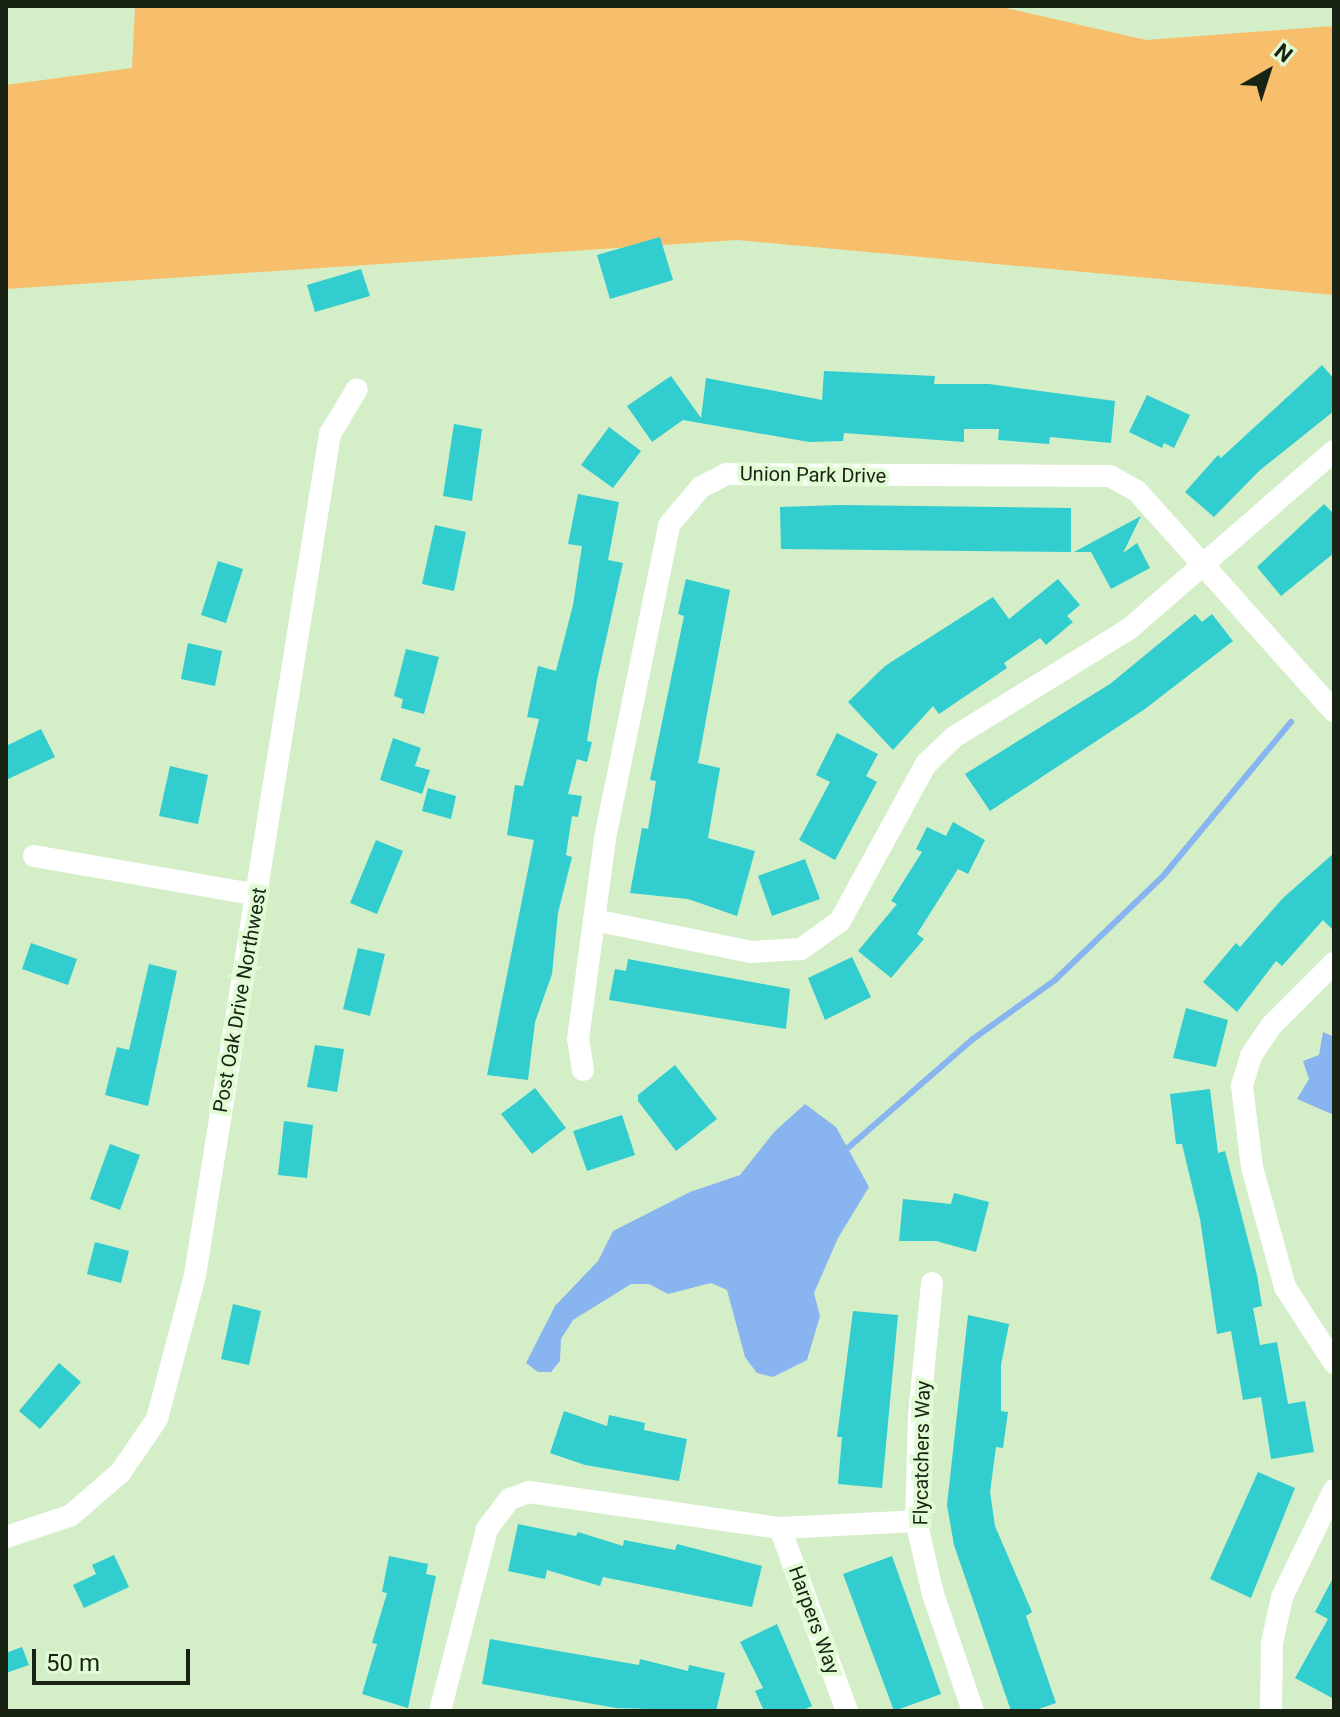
<!DOCTYPE html>
<style>
body{margin:0}
#map{position:relative;width:1340px;height:1717px;overflow:hidden;background:#d4eec8;font-family:Roboto,sans-serif}
div>[style]{position:absolute}
.green>*{inset:0;background:#f7bf6c}
.water>*{inset:0;background:#88b5f0}
.stream>*{height:6px;margin:-3px;padding:0 3px;transform-origin:3px;border-radius:3px;background:#88b5f0}
.building>*{inset:0;background:#32cdce}
.minor>*{height:22px;margin:-11px;padding:0 11px;transform-origin:11px;border-radius:11px;background:#fff}
span{translate:-50% -50%;white-space:nowrap;text-align:center;line-height:1.15;-webkit-text-stroke:8px #e1fcd5;paint-order:stroke}
.street-label{font-size:20px;color:#192314}
.frame{position:absolute;inset:0;border:8px solid #192314;pointer-events:none}
.north{position:absolute;left:1228px;top:32px;width:80px;height:80px;-webkit-text-stroke:6px #e1fcd5;paint-order:stroke;rotate:39deg;font-size:22px;font-weight:700;line-height:32px;text-align:center;color:#192314}
.north::after{content:'';display:block;margin:auto;width:28px;height:36px;background:#192314;clip-path:polygon(50% 0,100% 100%,50% 72%,0 100%)}
.scale{position:absolute;left:32px;top:1649px;width:158px;height:36px;box-sizing:border-box;border:4px solid #192314;border-top:0;padding-left:10px;font-size:24px;line-height:28px;white-space:nowrap;color:#192314;-webkit-text-stroke:6px #e1fcd5;paint-order:stroke}
</style>
<div id="map">
<div class="green">
<i style="clip-path:polygon(135px 6px,997px 6px,1146px 40px,1334px 26px,1334px 295px,737px 240px,6px 289px,6px 85px,132px 68px)"></i>
</div>
<div class="water">
<i style="clip-path:polygon(1323px 1032px,1334px 1037px,1334px 1115px,1297px 1099px,1309px 1079px,1303px 1061px,1319px 1055px)"></i>
<i style="clip-path:polygon(805px 1104px,836px 1127px,869px 1187px,838px 1238px,814px 1293px,820px 1316px,807px 1360px,773px 1377px,757px 1373px,745px 1357px,727px 1290px,711px 1283px,668px 1294px,649px 1284px,631px 1284px,573px 1320px,561px 1339px,560px 1361px,551px 1372px,538px 1372px,526px 1363px,555px 1306px,598px 1261px,613px 1231px,690px 1192px,740px 1175px,774px 1132px)"></i>
</div>
<div class="stream">
<i style="left:849px;top:1147px;width:164px;rotate:-41.1deg"></i>
<i style="left:973px;top:1039px;width:101px;rotate:-35.7deg"></i>
<i style="left:1055px;top:980px;width:151px;rotate:-43.9deg"></i>
<i style="left:1164px;top:875px;width:199px;rotate:-50.3deg"></i>
</div>
<div class="building">
<i style="clip-path:polygon(660px 237px,673px 280px,610px 299px,597px 255px)"></i>
<i style="clip-path:polygon(361px 269px,370px 296px,315px 312px,307px 285px)"></i>
<i style="clip-path:polygon(1322px 365px,1334px 379px,1334px 411px,1259px 471px,1214px 517px,1185px 492px,1218px 455px,1221px 458px)"></i>
<i style="clip-path:polygon(824px 371px,935px 376px,934px 384px,989px 384px,1115px 401px,1111px 443px,1050px 437px,1049px 444px,998px 440px,999px 429px,964px 429px,964px 442px,844px 433px,843px 441px,809px 442px,683px 420px,652px 442px,627px 406px,671px 376px,701px 418px,706px 378px,822px 400px)"></i>
<i style="clip-path:polygon(1147px 395px,1190px 415px,1174px 448px,1164px 443px,1162px 448px,1129px 432px)"></i>
<i style="clip-path:polygon(454px 424px,482px 429px,472px 501px,443px 496px)"></i>
<i style="clip-path:polygon(609px 427px,641px 451px,613px 488px,581px 465px)"></i>
<i style="clip-path:polygon(578px 494px,619px 502px,608px 560px,623px 563px,597px 680px,587px 741px,592px 742px,587px 762px,577px 759px,568px 794px,582px 796px,578px 817px,572px 816px,566px 855px,572px 857px,558px 913px,552px 974px,535px 1022px,528px 1080px,487px 1075px,534px 840px,507px 835px,515px 785px,523px 786px,539px 719px,527px 717px,538px 666px,556px 671px,573px 605px,582px 546px,568px 544px)"></i>
<i style="clip-path:polygon(1324px 504px,1334px 514px,1334px 553px,1281px 596px,1257px 567px)"></i>
<i style="clip-path:polygon(840px 505px,1071px 508px,1071px 552px,781px 549px,780px 507px)"></i>
<i style="clip-path:polygon(1141px 516px,1123px 553px,1137px 543px,1150px 568px,1111px 589px,1091px 552px,1074px 552px)"></i>
<i style="clip-path:polygon(435px 525px,466px 532px,454px 591px,422px 584px)"></i>
<i style="clip-path:polygon(218px 561px,243px 569px,226px 623px,201px 615px)"></i>
<i style="clip-path:polygon(686px 579px,730px 590px,698px 763px,720px 768px,708px 838px,755px 851px,737px 916px,688px 899px,630px 893px,642px 828px,648px 829px,656px 781px,650px 780px,684px 616px,678px 614px)"></i>
<i style="clip-path:polygon(1058px 579px,1080px 605px,1067px 616px,1073px 622px,1046px 645px,1040px 638px,1004px 663px,1007px 668px,939px 714px,933px 706px,893px 750px,848px 702px,885px 666px,993px 597px,1009px 619px)"></i>
<i style="clip-path:polygon(1195px 614px,1202px 622px,1212px 614px,1233px 641px,1145px 709px,990px 811px,965px 774px,1110px 684px)"></i>
<i style="clip-path:polygon(188px 643px,222px 651px,215px 686px,181px 679px)"></i>
<i style="clip-path:polygon(406px 649px,439px 657px,424px 714px,401px 708px,403px 699px,394px 696px)"></i>
<i style="clip-path:polygon(41px 729px,55px 757px,6px 780px,6px 746px)"></i>
<i style="clip-path:polygon(837px 733px,878px 754px,866px 776px,877px 782px,835px 860px,799px 840px,830px 782px,816px 775px)"></i>
<i style="clip-path:polygon(393px 738px,421px 748px,415px 766px,430px 770px,422px 794px,380px 780px)"></i>
<i style="clip-path:polygon(170px 766px,208px 775px,198px 824px,159px 816px)"></i>
<i style="clip-path:polygon(428px 788px,456px 796px,451px 819px,422px 811px)"></i>
<i style="clip-path:polygon(953px 822px,985px 840px,968px 874px,958px 869px,917px 934px,924px 939px,891px 978px,858px 951px,897px 904px,891px 901px,922px 852px,916px 849px,927px 827px,946px 836px)"></i>
<i style="clip-path:polygon(376px 840px,403px 851px,377px 914px,350px 903px)"></i>
<i style="clip-path:polygon(1334px 853px,1334px 931px,1323px 920px,1282px 966px,1276px 961px,1237px 1012px,1203px 982px,1236px 943px,1240px 947px,1283px 898px)"></i>
<i style="clip-path:polygon(805px 859px,820px 899px,772px 916px,758px 876px)"></i>
<i style="clip-path:polygon(31px 943px,77px 959px,68px 985px,22px 969px)"></i>
<i style="clip-path:polygon(358px 948px,385px 954px,370px 1016px,343px 1009px)"></i>
<i style="clip-path:polygon(852px 957px,871px 997px,825px 1020px,808px 978px)"></i>
<i style="clip-path:polygon(628px 959px,790px 989px,786px 1029px,609px 1000px,615px 969px,626px 971px)"></i>
<i style="clip-path:polygon(149px 964px,177px 971px,148px 1106px,105px 1095px,117px 1047px,129px 1050px)"></i>
<i style="clip-path:polygon(1186px 1008px,1228px 1020px,1216px 1067px,1173px 1058px)"></i>
<i style="clip-path:polygon(315px 1045px,344px 1049px,337px 1092px,307px 1087px)"></i>
<i style="clip-path:polygon(675px 1065px,717px 1119px,676px 1151px,638px 1101px,638px 1095px)"></i>
<i style="clip-path:polygon(535px 1088px,566px 1128px,532px 1154px,501px 1114px)"></i>
<i style="clip-path:polygon(1210px 1089px,1218px 1153px,1225px 1151px,1257px 1275px,1262px 1306px,1253px 1308px,1260px 1345px,1277px 1342px,1288px 1404px,1305px 1401px,1314px 1452px,1271px 1459px,1261px 1397px,1243px 1400px,1231px 1331px,1217px 1334px,1200px 1219px,1182px 1144px,1176px 1144px,1170px 1094px)"></i>
<i style="clip-path:polygon(622px 1115px,635px 1155px,587px 1171px,573px 1131px)"></i>
<i style="clip-path:polygon(284px 1121px,313px 1125px,307px 1178px,278px 1175px)"></i>
<i style="clip-path:polygon(110px 1144px,140px 1155px,120px 1210px,90px 1199px)"></i>
<i style="clip-path:polygon(954px 1193px,989px 1202px,976px 1252px,936px 1241px,899px 1241px,903px 1199px,951px 1204px)"></i>
<i style="clip-path:polygon(95px 1242px,129px 1251px,121px 1283px,87px 1274px)"></i>
<i style="clip-path:polygon(233px 1304px,261px 1311px,249px 1365px,221px 1359px)"></i>
<i style="clip-path:polygon(853px 1311px,898px 1315px,882px 1488px,838px 1484px,842px 1437px,837px 1437px)"></i>
<i style="clip-path:polygon(968px 1315px,1009px 1324px,1001px 1365px,1001px 1411px,1008px 1412px,1003px 1448px,996px 1447px,990px 1492px,995px 1526px,1032px 1612px,1026px 1616px,1056px 1703px,1033px 1711px,1011px 1711px,954px 1545px,947px 1505px)"></i>
<i style="clip-path:polygon(59px 1363px,81px 1382px,40px 1429px,19px 1411px)"></i>
<i style="clip-path:polygon(564px 1411px,607px 1426px,609px 1415px,645px 1423px,644px 1430px,687px 1439px,679px 1481px,585px 1465px,550px 1453px)"></i>
<i style="clip-path:polygon(1258px 1472px,1295px 1488px,1251px 1598px,1210px 1579px)"></i>
<i style="clip-path:polygon(518px 1524px,576px 1536px,578px 1532px,623px 1546px,624px 1540px,675px 1550px,677px 1544px,762px 1566px,752px 1607px,603px 1577px,600px 1586px,547px 1570px,545px 1579px,508px 1571px)"></i>
<i style="clip-path:polygon(114px 1555px,129px 1587px,84px 1608px,73px 1585px,96px 1574px,92px 1565px)"></i>
<i style="clip-path:polygon(389px 1556px,428px 1564px,426px 1574px,436px 1576px,408px 1708px,362px 1694px,377px 1644px,372px 1643px,387px 1593px,382px 1592px)"></i>
<i style="clip-path:polygon(892px 1556px,941px 1694px,894px 1711px,843px 1574px)"></i>
<i style="clip-path:polygon(1334px 1576px,1334px 1699px,1295px 1678px,1328px 1619px,1315px 1612px)"></i>
<i style="clip-path:polygon(777px 1624px,812px 1706px,801px 1711px,764px 1711px,755px 1691px,763px 1688px,740px 1642px)"></i>
<i style="clip-path:polygon(490px 1639px,639px 1665px,640px 1659px,688px 1671px,689px 1665px,725px 1673px,716px 1711px,616px 1708px,482px 1684px)"></i>
<i style="clip-path:polygon(22px 1647px,29px 1665px,6px 1673px,6px 1653px)"></i>
</div>
<div class="minor">
<i style="left:34px;top:856px;width:227px;rotate:9.9deg"></i>
<i style="left:594px;top:920px;width:160px;rotate:11.5deg"></i>
<i style="left:751px;top:952px;width:50px;rotate:-3.4deg"></i>
<i style="left:801px;top:949px;width:48px;rotate:-35.7deg"></i>
<i style="left:840px;top:921px;width:179px;rotate:-61.3deg"></i>
<i style="left:926px;top:764px;width:39px;rotate:-44deg"></i>
<i style="left:954px;top:737px;width:206px;rotate:-31.7deg"></i>
<i style="left:1129px;top:629px;width:271px;rotate:-41deg"></i>
<i style="left:1334px;top:963px;width:89px;rotate:135deg"></i>
<i style="left:1271px;top:1026px;width:36px;rotate:124deg"></i>
<i style="left:1251px;top:1056px;width:31px;rotate:107deg"></i>
<i style="left:1242px;top:1086px;width:82px;rotate:83deg"></i>
<i style="left:1252px;top:1167px;width:124px;rotate:74.6deg"></i>
<i style="left:1285px;top:1287px;width:90px;rotate:57.2deg"></i>
<i style="left:583px;top:1070px;width:31px;rotate:-99deg"></i>
<i style="left:578px;top:1039px;width:203px;rotate:-82.3deg"></i>
<i style="left:605px;top:838px;width:319px;rotate:-78.4deg"></i>
<i style="left:669px;top:525px;width:50px;rotate:-49.9deg"></i>
<i style="left:701px;top:487px;width:29px;rotate:-27deg"></i>
<i style="left:727px;top:474px;width:383px;rotate:0.3deg"></i>
<i style="left:1110px;top:476px;width:31px;rotate:29deg"></i>
<i style="left:1137px;top:491px;width:295px;rotate:48.2deg"></i>
<i style="left:932px;top:1283px;width:133px;rotate:95.6deg"></i>
<i style="left:919px;top:1415px;width:106px;rotate:91.6deg"></i>
<i style="left:916px;top:1521px;width:75px;rotate:76.9deg"></i>
<i style="left:933px;top:1594px;width:124px;rotate:71.1deg"></i>
<i style="left:780px;top:1528px;width:195px;rotate:69.9deg"></i>
<i style="left:6px;top:1537px;width:67px;rotate:-18.2deg"></i>
<i style="left:70px;top:1516px;width:66px;rotate:-40.7deg"></i>
<i style="left:120px;top:1473px;width:65px;rotate:-55.6deg"></i>
<i style="left:157px;top:1419px;width:149px;rotate:-75.2deg"></i>
<i style="left:195px;top:1275px;width:852px;rotate:-80.88deg"></i>
<i style="left:330px;top:434px;width:52px;rotate:-59deg"></i>
<i style="left:440px;top:1711px;width:188px;rotate:-75.5deg"></i>
<i style="left:487px;top:1529px;width:38px;rotate:-53deg"></i>
<i style="left:510px;top:1499px;width:20px;rotate:-20deg"></i>
<i style="left:529px;top:1492px;width:254px;rotate:8.2deg"></i>
<i style="left:780px;top:1528px;width:136px;rotate:-2.9deg"></i>
<i style="left:1271px;top:1711px;width:68px;rotate:-89.2deg"></i>
<i style="left:1272px;top:1643px;width:47px;rotate:-77.7deg"></i>
<i style="left:1282px;top:1597px;width:119px;rotate:-64.1deg"></i>
</div>
<div class="street-label">
<span style="left:813px;top:475px;rotate:1deg">Union Park Drive</span>
<span style="left:240px;top:1000px;rotate:-80deg">Post Oak Drive Northwest</span>
<span style="left:922px;top:1453px;rotate:-89deg">Flycatchers Way</span>
<span style="left:814px;top:1620px;rotate:70deg">Harpers Way</span>
</div>
<div class="frame"></div>
<div class="north">N</div>
<div class="scale">50 m</div>
</div>
